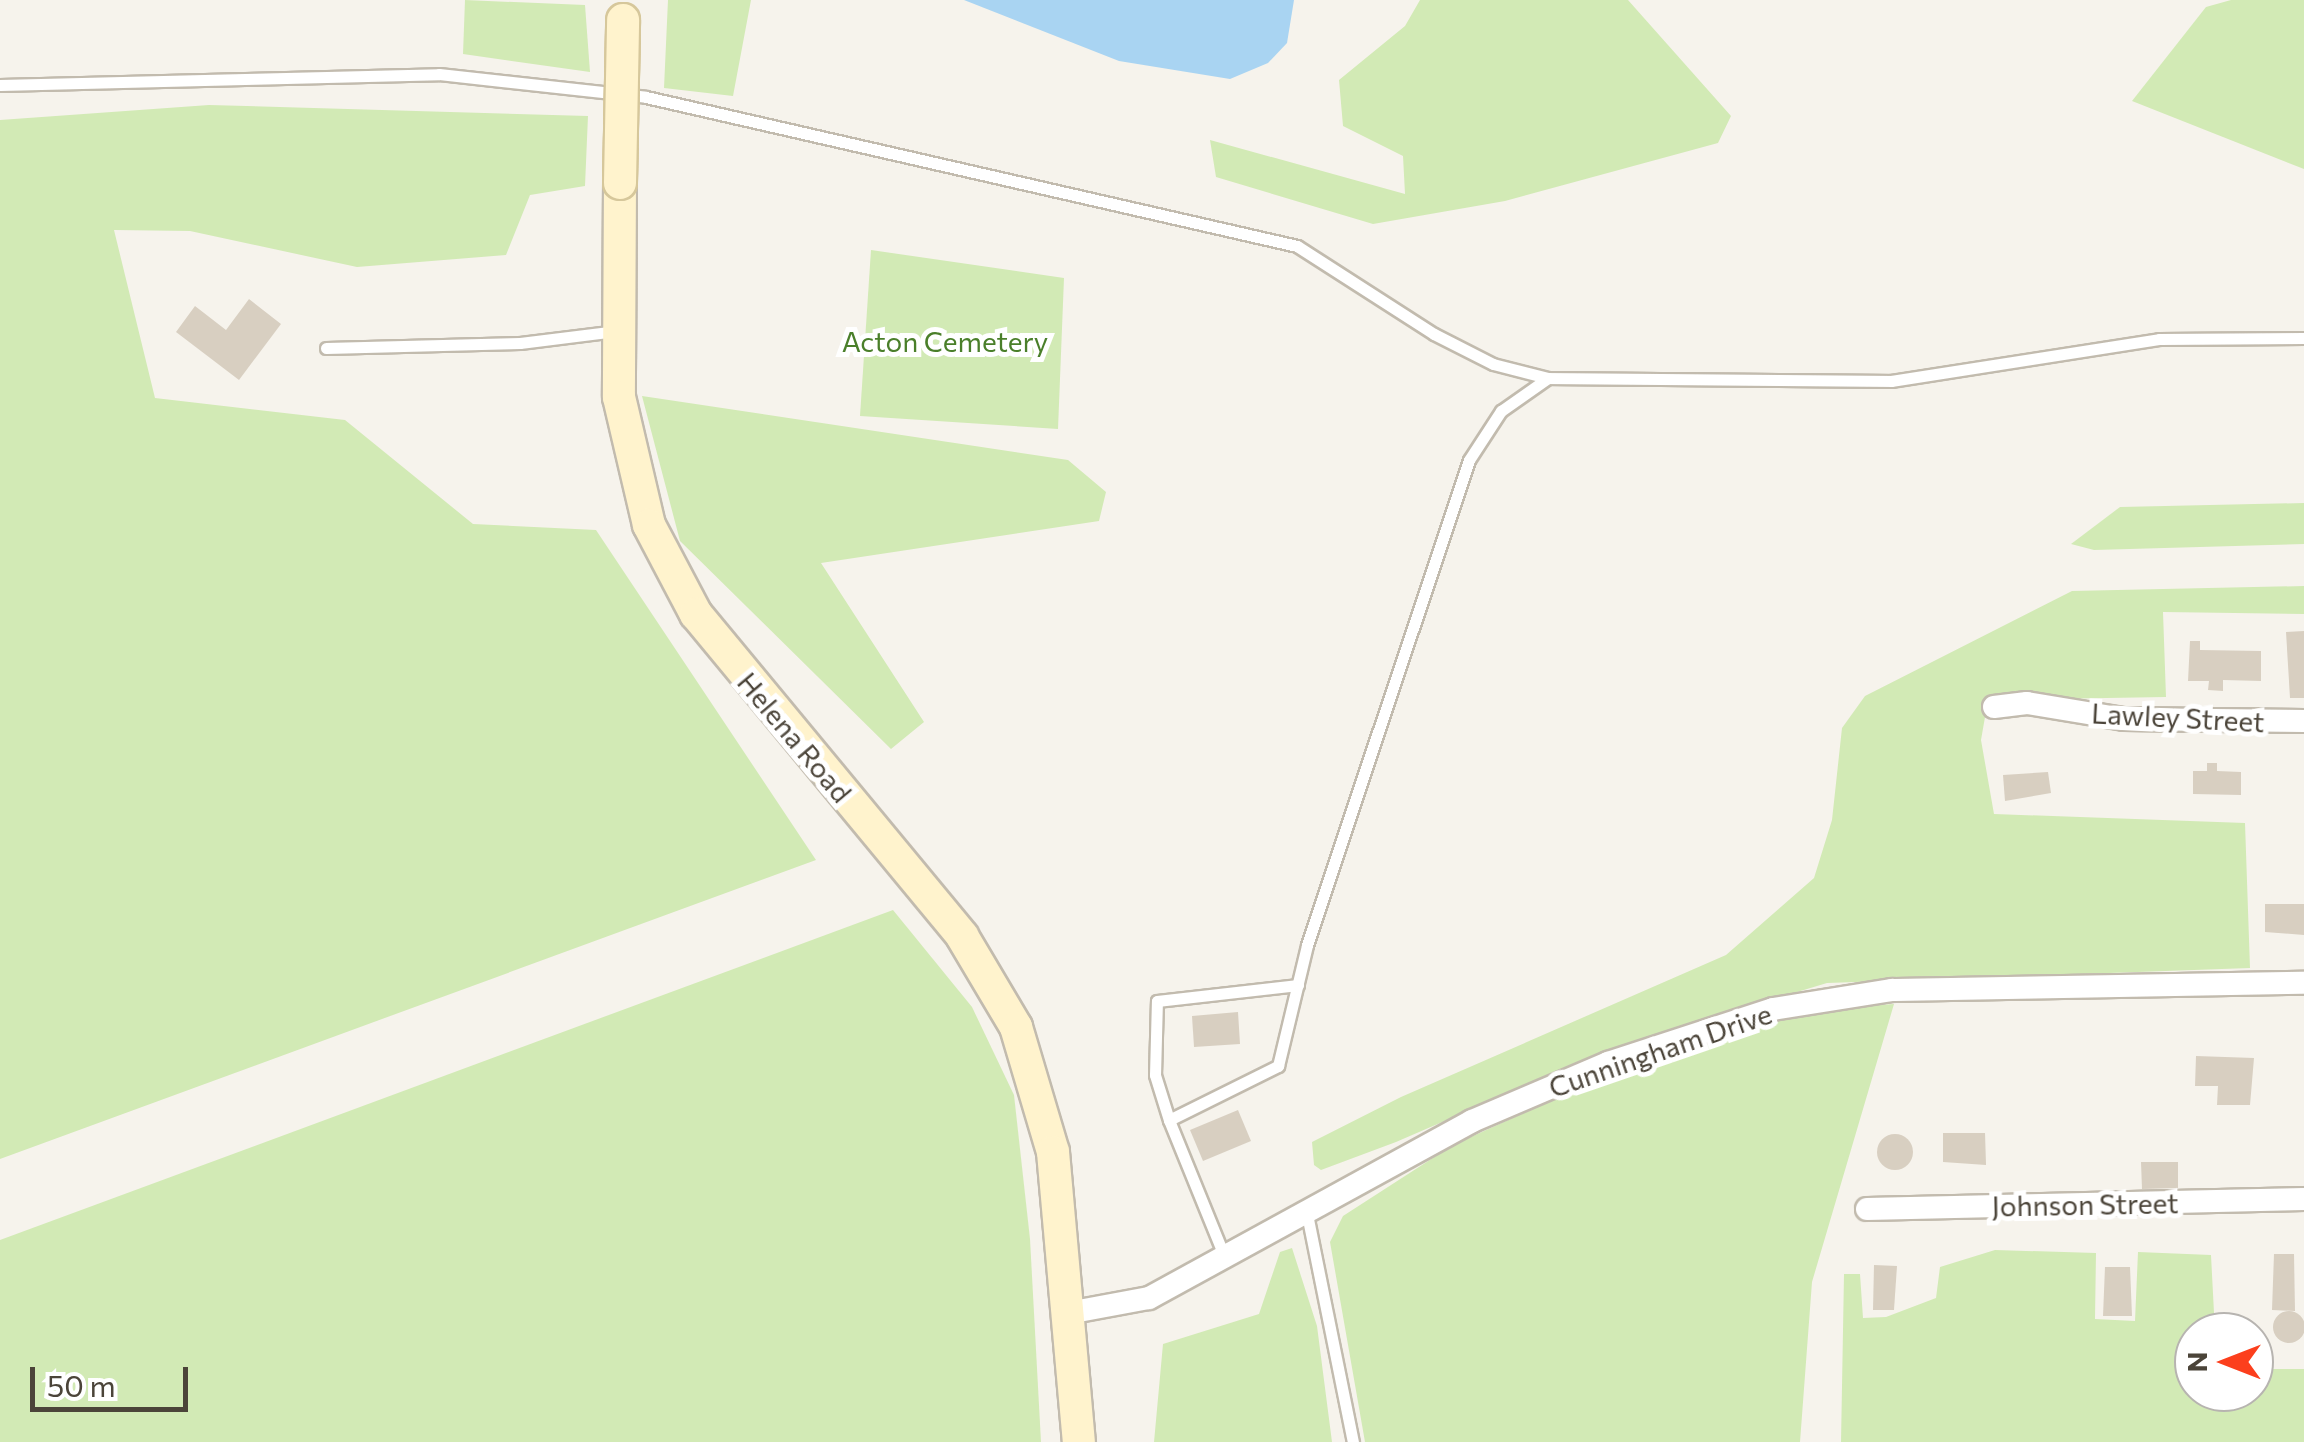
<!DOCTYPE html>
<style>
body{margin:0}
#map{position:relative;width:2304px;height:1442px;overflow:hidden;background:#f6f3ec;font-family:Commissioner,sans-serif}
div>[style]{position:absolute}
.green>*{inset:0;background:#d2eab5}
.water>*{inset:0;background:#a9d4f2}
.building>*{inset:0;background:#d8cfc1}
.round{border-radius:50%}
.roads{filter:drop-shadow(2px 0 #c2bbae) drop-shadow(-2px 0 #c2bbae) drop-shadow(0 2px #c2bbae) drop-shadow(0 -2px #c2bbae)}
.lane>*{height:11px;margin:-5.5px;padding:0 5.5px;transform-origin:5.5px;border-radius:5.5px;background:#fff}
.street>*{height:22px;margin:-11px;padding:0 11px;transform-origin:11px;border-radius:11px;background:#fff}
.secondary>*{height:32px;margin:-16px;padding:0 16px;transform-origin:16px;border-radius:16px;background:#fff3cd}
.bridges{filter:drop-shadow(2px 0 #d6c79b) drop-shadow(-2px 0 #d6c79b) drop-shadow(0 2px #d6c79b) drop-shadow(0 -2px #d6c79b)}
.secondary-bridge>*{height:32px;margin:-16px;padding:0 16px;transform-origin:16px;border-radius:16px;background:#fff3cd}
span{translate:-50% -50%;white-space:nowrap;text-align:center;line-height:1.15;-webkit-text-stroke:10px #fff;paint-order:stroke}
.park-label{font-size:28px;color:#4a7f2a}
.street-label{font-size:28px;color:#4b4439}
.north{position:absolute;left:2174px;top:1312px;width:100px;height:100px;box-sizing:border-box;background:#fff;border:2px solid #b7b4b0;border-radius:50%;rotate:270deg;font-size:28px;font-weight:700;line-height:40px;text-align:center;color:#4b4439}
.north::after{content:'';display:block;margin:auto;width:35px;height:45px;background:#fc3f1d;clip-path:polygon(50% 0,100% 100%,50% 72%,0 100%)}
.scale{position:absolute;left:30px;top:1367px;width:158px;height:45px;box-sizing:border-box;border:5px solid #4b4439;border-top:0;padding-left:12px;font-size:30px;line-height:35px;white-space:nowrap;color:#4b4439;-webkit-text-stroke:8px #fff;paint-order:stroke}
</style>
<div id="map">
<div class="green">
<i style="clip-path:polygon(465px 0,585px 5px,590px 72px,463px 54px)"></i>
<i style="clip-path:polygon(668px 0,751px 0,733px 96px,664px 88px)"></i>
<i style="clip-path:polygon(1420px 0,1628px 0,1731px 116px,1718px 143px,1505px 201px,1373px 224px,1216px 177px,1210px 140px,1405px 194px,1403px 156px,1343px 126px,1339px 80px,1405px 26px)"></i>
<i style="clip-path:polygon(2231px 0,2304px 0,2304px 169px,2132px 101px,2206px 7px)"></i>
<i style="clip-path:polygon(209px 105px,588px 116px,585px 186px,530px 195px,506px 255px,357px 267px,190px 231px,114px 230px,155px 398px,345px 420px,473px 524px,596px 530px,816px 860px,0 1159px,0 120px)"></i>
<i style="clip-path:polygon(871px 250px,1064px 278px,1058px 429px,860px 416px)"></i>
<i style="clip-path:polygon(642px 396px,1068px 460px,1106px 492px,1099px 521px,821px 563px,924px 722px,891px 749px,680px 541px)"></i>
<i style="clip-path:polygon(2304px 503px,2304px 544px,2094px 550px,2071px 544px,2120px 507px)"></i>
<i style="clip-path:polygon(2304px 586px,2304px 614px,2163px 612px,2166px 697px,1988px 700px,1981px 740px,1994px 814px,2245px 823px,2250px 968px,1827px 983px,1616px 1047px,1396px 1142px,1321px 1170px,1314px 1165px,1312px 1142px,1401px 1097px,1726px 955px,1814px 878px,1832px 820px,1842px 728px,1865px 696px,2072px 591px)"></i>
<i style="clip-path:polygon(893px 910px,972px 1007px,1014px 1095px,1030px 1239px,1041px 1442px,0 1442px,0 1240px)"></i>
<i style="clip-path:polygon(1894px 1004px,1812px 1282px,1800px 1442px,1365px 1442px,1330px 1242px,1343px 1216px,1453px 1145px,1626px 1067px,1756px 1026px,1835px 1008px)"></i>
<i style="clip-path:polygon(1292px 1248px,1317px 1326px,1332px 1442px,1154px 1442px,1163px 1344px,1259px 1314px,1280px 1252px)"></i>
<i style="clip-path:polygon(1995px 1250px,2096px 1253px,2095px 1319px,2135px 1321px,2138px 1252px,2211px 1255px,2215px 1332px,2194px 1332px,2194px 1392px,2254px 1392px,2254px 1369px,2304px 1369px,2304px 1442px,1841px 1442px,1844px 1274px,1860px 1274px,1863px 1318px,1886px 1317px,1936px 1298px,1940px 1267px)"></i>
</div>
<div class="water">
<i style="clip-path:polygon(964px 0,1294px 0,1287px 43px,1268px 63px,1230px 79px,1119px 61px)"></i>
</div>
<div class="building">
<i style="clip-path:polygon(249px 299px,281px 324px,239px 380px,176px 332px,195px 306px,226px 330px)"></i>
<i style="clip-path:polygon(2304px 631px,2304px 698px,2290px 698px,2286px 632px)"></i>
<i style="clip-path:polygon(2190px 641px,2200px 641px,2200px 650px,2261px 651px,2261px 681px,2223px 680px,2223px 691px,2208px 690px,2209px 681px,2188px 681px)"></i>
<i style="clip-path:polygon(2207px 763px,2217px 763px,2217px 771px,2241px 772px,2241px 795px,2193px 794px,2193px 771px,2207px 771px)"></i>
<i style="clip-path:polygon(2048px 772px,2051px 793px,2005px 801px,2003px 775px)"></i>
<i style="clip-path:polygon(2265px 904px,2304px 904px,2304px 935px,2265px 932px)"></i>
<i style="clip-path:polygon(1238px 1012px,1240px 1044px,1194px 1047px,1192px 1016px)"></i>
<i style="clip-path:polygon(2196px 1056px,2254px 1058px,2250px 1105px,2217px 1105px,2218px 1086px,2195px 1086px)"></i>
<i style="clip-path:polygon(1238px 1110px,1251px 1141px,1203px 1161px,1190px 1130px)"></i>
<i style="clip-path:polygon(1943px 1133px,1985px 1133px,1986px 1165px,1943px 1162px)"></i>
<i class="round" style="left:1877px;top:1134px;width:36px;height:36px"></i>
<i style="clip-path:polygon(2141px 1162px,2178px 1162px,2178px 1188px,2142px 1189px)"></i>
<i style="clip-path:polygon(2274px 1254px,2294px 1254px,2295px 1311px,2272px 1310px)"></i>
<i style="clip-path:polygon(1874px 1265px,1897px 1266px,1894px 1310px,1873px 1310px)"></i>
<i style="clip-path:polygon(2105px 1267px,2130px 1267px,2132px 1316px,2103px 1316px)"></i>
<i class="round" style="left:2273px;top:1311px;width:32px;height:32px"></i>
</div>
<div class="roads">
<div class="lane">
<i style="left:0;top:85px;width:439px;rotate:-1.4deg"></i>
<i style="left:439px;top:74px;width:208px;rotate:6.3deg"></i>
<i style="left:646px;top:97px;width:668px;rotate:12.89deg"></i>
<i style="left:1297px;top:246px;width:163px;rotate:32.7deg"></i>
<i style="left:1434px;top:334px;width:66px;rotate:27deg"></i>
<i style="left:1493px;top:364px;width:57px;rotate:14.3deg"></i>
<i style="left:1548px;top:378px;width:343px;rotate:0.5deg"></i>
<i style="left:1891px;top:381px;width:271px;rotate:-8.9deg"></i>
<i style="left:2159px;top:339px;width:145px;rotate:-0.4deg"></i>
<i style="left:326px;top:348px;width:194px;rotate:-1.5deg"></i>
<i style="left:520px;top:343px;width:98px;rotate:-7.1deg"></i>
<i style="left:1169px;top:1120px;width:47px;rotate:-107.3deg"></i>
<i style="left:1155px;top:1075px;width:74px;rotate:-88.5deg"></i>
<i style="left:1157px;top:1001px;width:142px;rotate:-6.5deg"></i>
<i style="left:1307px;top:1214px;width:233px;rotate:78.6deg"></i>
<i style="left:1225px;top:1258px;width:149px;rotate:-112.1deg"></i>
<i style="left:1169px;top:1120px;width:122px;rotate:-26.4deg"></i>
<i style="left:1278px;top:1066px;width:124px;rotate:-76.5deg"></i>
<i style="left:1307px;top:945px;width:511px;rotate:-71.53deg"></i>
<i style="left:1469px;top:460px;width:59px;rotate:-56.9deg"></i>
<i style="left:1501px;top:411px;width:57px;rotate:-35.1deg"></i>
</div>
<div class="street">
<i style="left:1994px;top:707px;width:33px;rotate:-7deg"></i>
<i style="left:2027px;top:703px;width:98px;rotate:9.4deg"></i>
<i style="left:2124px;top:719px;width:180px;rotate:0.6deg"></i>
<i style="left:1867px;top:1209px;width:437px;rotate:-1.3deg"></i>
<i style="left:1068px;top:1313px;width:82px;rotate:-10.5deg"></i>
<i style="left:1149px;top:1298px;width:368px;rotate:-28.7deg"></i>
<i style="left:1472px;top:1121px;width:148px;rotate:-23.1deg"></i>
<i style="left:1608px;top:1063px;width:174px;rotate:-18.1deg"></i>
<i style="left:1773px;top:1009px;width:121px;rotate:-9.1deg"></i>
<i style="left:1892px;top:990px;width:412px;rotate:-1deg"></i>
</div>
<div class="secondary">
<i style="left:620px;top:183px;width:214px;rotate:90.3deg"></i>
<i style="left:619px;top:397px;width:131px;rotate:76.8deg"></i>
<i style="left:649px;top:525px;width:101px;rotate:62.2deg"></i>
<i style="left:696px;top:614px;width:418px;rotate:50.4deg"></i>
<i style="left:962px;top:936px;width:106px;rotate:59.3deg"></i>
<i style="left:1016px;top:1027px;width:130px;rotate:73.5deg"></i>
<i style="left:1053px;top:1152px;width:291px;rotate:84.9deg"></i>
</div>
</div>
<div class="bridges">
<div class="secondary-bridge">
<i style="left:620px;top:183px;width:163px;rotate:-88.9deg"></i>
</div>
</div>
<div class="park-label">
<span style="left:945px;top:341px">Acton Cemetery</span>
</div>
<div class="street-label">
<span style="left:2178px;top:717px;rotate:3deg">Lawley Street</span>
<span style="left:795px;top:737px;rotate:50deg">Helena Road</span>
<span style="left:1660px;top:1050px;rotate:-19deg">Cunningham Drive</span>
<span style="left:2085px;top:1204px;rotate:-1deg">Johnson Street</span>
</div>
<div class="north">N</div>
<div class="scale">50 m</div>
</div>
